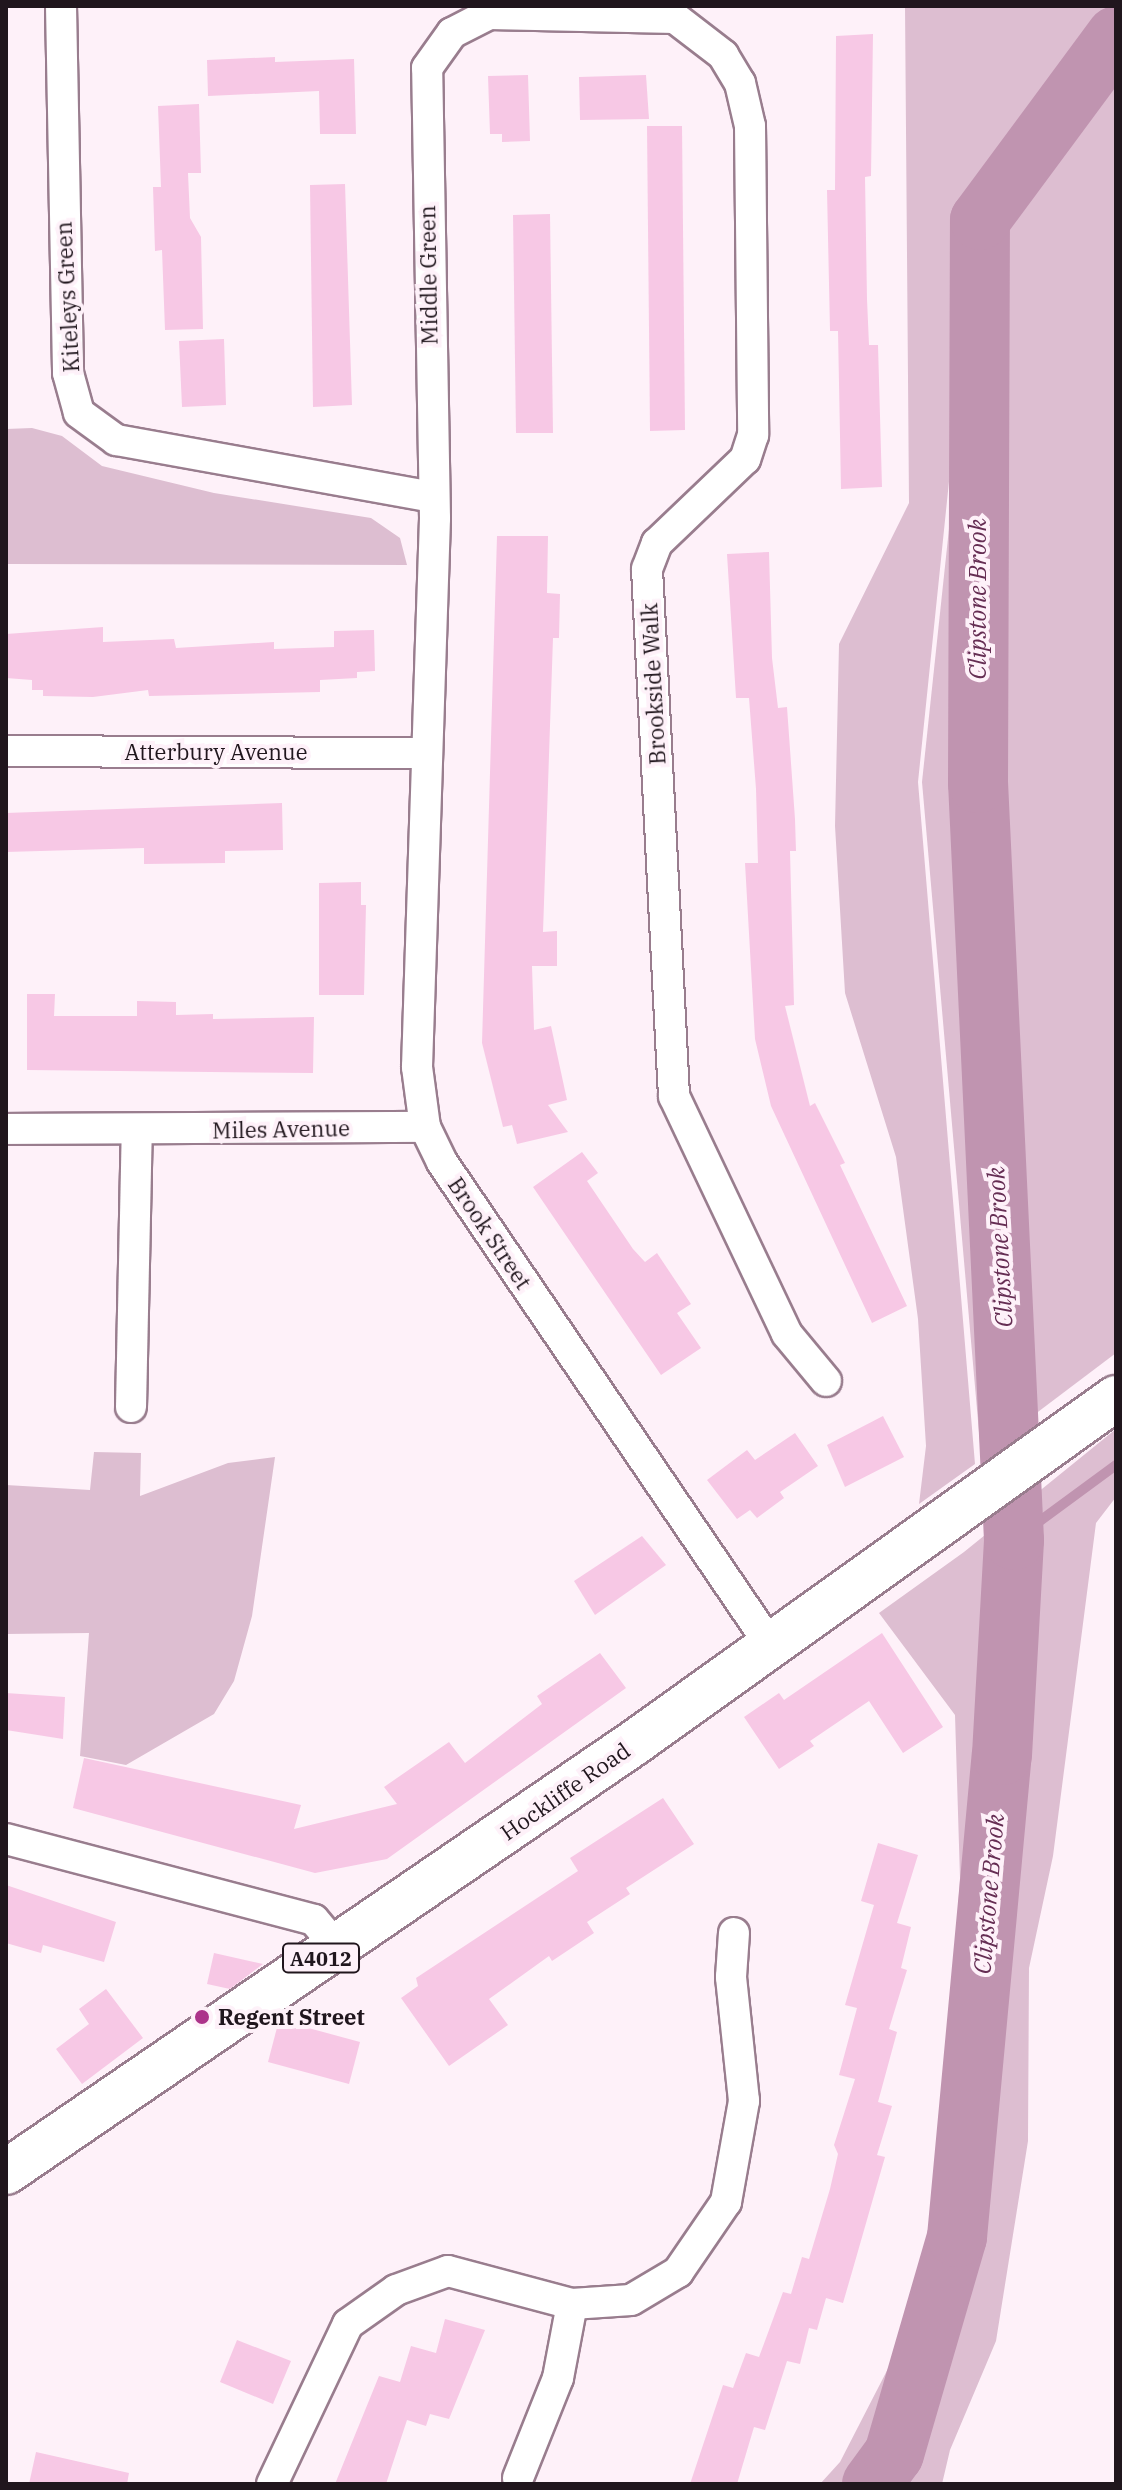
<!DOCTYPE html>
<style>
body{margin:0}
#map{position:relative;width:1122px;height:2490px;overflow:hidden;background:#fef1f9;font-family:"IBM Plex Serif",serif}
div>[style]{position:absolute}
.green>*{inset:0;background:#ddbed1}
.stream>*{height:10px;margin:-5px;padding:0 5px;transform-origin:5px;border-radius:5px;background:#c094b0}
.river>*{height:60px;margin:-30px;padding:0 30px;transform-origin:30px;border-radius:30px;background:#c094b0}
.building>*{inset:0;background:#f7c8e5}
.roads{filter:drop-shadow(2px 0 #997d8e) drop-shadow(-2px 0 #997d8e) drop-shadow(0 2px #997d8e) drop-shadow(0 -2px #997d8e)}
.minor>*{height:30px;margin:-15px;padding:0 15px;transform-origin:15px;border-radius:15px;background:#fff}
.primary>*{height:44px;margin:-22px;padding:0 22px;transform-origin:22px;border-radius:22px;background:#fff}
.dots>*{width:22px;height:22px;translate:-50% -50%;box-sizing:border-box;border:4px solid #fef1f9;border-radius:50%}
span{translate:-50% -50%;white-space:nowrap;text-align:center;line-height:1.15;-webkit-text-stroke:8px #fef1f9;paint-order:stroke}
.shield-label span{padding:2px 6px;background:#fef1f9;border:2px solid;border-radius:6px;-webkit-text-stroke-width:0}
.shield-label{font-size:20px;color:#20161d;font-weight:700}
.street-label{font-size:22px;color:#20161d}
.poi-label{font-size:22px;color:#20161d;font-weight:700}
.left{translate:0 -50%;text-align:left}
.water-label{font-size:24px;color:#652d53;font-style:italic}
.frame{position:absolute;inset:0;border:8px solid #20161d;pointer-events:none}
</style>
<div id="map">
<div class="green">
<i style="clip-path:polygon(905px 6px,1116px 6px,1116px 33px,976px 220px,918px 782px,975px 1464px,919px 1504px,926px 1446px,918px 1319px,896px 1157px,845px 993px,835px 826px,839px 644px,909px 503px)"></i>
<i style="clip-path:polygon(1116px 40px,1116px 1353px,981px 1455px,922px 782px,982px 219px)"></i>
<i style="clip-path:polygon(32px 428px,62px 436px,102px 466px,214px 493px,371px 518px,400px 538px,407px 565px,6px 564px,6px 429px)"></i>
<i style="clip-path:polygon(1116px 1429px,1116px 1497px,1096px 1523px,1053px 1856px,1029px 1968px,1028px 2141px,996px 2341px,950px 2450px,942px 2484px,820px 2484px,840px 2462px,914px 2318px,942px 2156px,960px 1878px,955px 1715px,879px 1613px,964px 1552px)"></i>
<i style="clip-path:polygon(94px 1452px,141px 1453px,140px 1496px,228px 1463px,275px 1457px,252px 1616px,234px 1681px,214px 1714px,126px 1765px,80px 1756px,89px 1633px,6px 1634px,6px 1485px,90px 1490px)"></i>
</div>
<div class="stream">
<i style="left:1014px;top:1540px;width:127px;rotate:-36.3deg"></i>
</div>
<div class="river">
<i style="left:872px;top:2484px;width:37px;rotate:-54deg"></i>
<i style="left:894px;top:2454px;width:226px;rotate:-73.8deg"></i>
<i style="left:957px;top:2237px;width:484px;rotate:-84.7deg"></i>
<i style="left:1002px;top:1755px;width:215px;rotate:-86.8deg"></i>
<i style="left:1014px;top:1540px;width:758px;rotate:-92.72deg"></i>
<i style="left:978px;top:783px;width:563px;rotate:-89.8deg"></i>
<i style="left:980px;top:220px;width:229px;rotate:-53.5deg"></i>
</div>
<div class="building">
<i style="clip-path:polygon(873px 34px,871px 176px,865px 177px,867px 299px,869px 345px,878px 345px,882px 487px,841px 489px,838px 331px,830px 331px,827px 190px,835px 190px,836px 36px)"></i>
<i style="clip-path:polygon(275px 57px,275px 62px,354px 59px,356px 134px,320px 134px,319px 91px,208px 96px,207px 60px)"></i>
<i style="clip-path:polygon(528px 75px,530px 141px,502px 142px,502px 134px,490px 134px,488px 76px)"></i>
<i style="clip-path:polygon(646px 75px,649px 119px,580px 120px,579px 77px)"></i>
<i style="clip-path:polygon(199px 104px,201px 173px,188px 173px,190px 218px,201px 237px,203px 329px,165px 330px,162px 250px,155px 251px,153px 187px,161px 187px,158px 106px)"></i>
<i style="clip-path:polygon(647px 126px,682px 126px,685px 430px,650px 431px)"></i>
<i style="clip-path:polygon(345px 184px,352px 405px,313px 407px,310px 185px)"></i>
<i style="clip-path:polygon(550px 214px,553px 433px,516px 433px,513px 215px)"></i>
<i style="clip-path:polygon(224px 339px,226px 405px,182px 407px,179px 341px)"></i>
<i style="clip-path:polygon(497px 536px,548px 536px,547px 593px,560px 594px,559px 638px,553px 638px,543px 932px,557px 931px,557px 966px,532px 966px,534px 1030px,551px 1026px,567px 1100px,548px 1105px,568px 1132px,517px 1144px,512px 1125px,503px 1127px,482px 1043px)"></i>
<i style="clip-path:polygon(769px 552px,772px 658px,778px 708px,787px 707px,795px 819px,796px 851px,790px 851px,794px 1005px,785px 1006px,810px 1106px,815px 1103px,845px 1163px,840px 1165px,907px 1306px,872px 1323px,771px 1106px,755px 1039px,745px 863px,758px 863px,756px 789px,749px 698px,736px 698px,727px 554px)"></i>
<i style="clip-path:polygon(103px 627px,103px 642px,174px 639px,176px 648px,274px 642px,274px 649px,334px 647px,334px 631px,374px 630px,375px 671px,357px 672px,357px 678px,320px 680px,320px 692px,149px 696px,148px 690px,93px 697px,43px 696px,43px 690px,32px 690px,32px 680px,6px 678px,6px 634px)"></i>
<i style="clip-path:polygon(282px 803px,283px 850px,225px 851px,225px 863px,144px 864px,144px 848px,6px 852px,6px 813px)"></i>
<i style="clip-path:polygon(361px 882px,361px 905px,366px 905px,364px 995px,319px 995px,319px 883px)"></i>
<i style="clip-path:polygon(27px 994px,55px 994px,54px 1016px,137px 1016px,137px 1001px,176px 1002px,176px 1015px,213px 1014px,213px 1019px,314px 1017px,313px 1073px,27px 1070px)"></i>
<i style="clip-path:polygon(582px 1152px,598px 1173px,587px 1181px,633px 1249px,645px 1262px,657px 1253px,691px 1304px,677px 1313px,701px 1348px,661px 1375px,533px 1187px)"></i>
<i style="clip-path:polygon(883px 1416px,904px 1457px,845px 1487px,827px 1445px)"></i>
<i style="clip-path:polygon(795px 1433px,818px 1466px,780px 1492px,784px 1498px,757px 1518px,750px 1510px,737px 1519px,707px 1480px,747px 1450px,755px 1460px)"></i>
<i style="clip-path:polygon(642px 1536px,666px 1565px,595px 1615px,574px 1581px)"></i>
<i style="clip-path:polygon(882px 1633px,943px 1727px,903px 1753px,869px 1701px,810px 1741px,814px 1746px,779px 1769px,744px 1717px,779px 1693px,784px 1700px)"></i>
<i style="clip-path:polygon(600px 1653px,626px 1688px,387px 1859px,315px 1873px,73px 1808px,84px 1758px,301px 1805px,294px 1829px,397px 1804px,384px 1787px,449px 1742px,465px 1763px,542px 1704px,537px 1696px)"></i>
<i style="clip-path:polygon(6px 1693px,65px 1697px,63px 1739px,6px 1730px)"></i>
<i style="clip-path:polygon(663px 1798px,694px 1844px,626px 1888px,630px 1894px,587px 1922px,594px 1933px,552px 1961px,549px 1956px,489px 1999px,508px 2025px,449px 2066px,401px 1998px,418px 1986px,416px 1978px,578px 1871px,570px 1858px)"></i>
<i style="clip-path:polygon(878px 1843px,918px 1855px,897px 1923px,911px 1927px,901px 1968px,907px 1970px,889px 2029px,897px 2032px,878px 2102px,892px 2106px,877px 2155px,885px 2157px,852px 2272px,843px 2303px,826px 2298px,817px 2330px,809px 2328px,800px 2364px,787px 2361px,765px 2430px,754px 2427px,737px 2484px,690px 2484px,723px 2385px,733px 2388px,746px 2353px,759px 2357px,783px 2292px,791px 2294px,802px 2257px,809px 2259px,830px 2189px,838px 2154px,834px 2145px,855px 2079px,839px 2075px,857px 2008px,845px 2005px,874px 1905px,861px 1901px)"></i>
<i style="clip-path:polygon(6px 1885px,116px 1922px,104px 1962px,43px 1945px,41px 1953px,6px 1943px)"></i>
<i style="clip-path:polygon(214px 1953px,263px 1964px,230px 1989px,207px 1984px)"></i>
<i style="clip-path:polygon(106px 1989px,143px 2038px,82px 2084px,56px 2049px,89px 2024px,79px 2009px)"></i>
<i style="clip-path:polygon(279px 2020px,360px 2042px,349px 2084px,268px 2062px)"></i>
<i style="clip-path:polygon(445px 2319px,485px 2330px,449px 2419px,430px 2414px,426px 2426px,407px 2420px,386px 2484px,335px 2484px,379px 2376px,400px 2382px,411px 2346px,436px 2353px)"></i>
<i style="clip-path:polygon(237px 2340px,291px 2361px,273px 2404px,220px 2382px)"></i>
<i style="clip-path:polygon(36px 2452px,129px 2473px,127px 2484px,29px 2484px)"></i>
</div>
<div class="roads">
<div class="minor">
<i style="left:61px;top:6px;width:367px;rotate:88.9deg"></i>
<i style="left:68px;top:373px;width:41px;rotate:74.6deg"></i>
<i style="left:79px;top:413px;width:46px;rotate:36.1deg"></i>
<i style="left:116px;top:440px;width:321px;rotate:10.2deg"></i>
<i style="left:6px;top:751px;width:421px;rotate:0.3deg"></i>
<i style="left:6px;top:1129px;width:419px;rotate:-0.3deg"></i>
<i style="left:131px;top:1407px;width:277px;rotate:-88.8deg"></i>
<i style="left:771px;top:1646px;width:585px;rotate:-124.21deg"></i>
<i style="left:442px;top:1162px;width:39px;rotate:-116deg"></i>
<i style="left:425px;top:1127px;width:61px;rotate:-97.6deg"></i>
<i style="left:417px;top:1067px;width:549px;rotate:-88.12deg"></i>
<i style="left:435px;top:518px;width:450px;rotate:-91deg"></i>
<i style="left:427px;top:68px;width:43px;rotate:-54.5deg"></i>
<i style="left:452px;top:33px;width:42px;rotate:-27.2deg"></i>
<i style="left:489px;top:14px;width:186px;rotate:1.2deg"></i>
<i style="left:675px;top:18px;width:61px;rotate:37.6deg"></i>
<i style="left:723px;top:55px;width:33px;rotate:59deg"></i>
<i style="left:740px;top:83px;width:44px;rotate:76.9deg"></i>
<i style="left:750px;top:126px;width:309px;rotate:89.4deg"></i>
<i style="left:753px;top:435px;width:25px;rotate:108deg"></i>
<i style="left:745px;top:459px;width:122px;rotate:136.3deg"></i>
<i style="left:657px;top:543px;width:28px;rotate:111deg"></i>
<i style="left:647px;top:569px;width:528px;rotate:87.07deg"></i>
<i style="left:674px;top:1096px;width:263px;rotate:64.6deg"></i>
<i style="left:787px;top:1334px;width:61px;rotate:50.3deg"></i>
<i style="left:6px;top:1839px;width:318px;rotate:14.7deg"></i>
<i style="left:314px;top:1920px;width:35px;rotate:50deg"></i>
<i style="left:518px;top:2478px;width:108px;rotate:-68.2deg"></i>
<i style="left:558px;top:2378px;width:75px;rotate:-79.3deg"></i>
<i style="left:272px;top:2484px;width:177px;rotate:-64.6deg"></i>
<i style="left:348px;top:2324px;width:59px;rotate:-35.3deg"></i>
<i style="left:396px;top:2290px;width:55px;rotate:-20.1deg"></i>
<i style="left:448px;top:2271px;width:128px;rotate:14.9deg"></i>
<i style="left:572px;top:2304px;width:59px;rotate:-3.9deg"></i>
<i style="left:631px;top:2300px;width:55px;rotate:-30.8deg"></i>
<i style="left:678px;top:2272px;width:85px;rotate:-55.6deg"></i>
<i style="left:726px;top:2202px;width:103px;rotate:-79.9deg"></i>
<i style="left:744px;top:2101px;width:125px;rotate:-96deg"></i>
<i style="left:731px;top:1977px;width:44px;rotate:-86.1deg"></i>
</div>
<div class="primary">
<i style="left:6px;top:2172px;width:761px;rotate:-34.34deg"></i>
<i style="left:634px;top:1743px;width:593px;rotate:-35.59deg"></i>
</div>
</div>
<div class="dots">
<i style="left:202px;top:2017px;background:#ac348a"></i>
</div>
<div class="shield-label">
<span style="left:321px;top:1958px">A4012</span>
</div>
<div class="street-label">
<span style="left:428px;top:275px;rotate:-91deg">Middle Green</span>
<span style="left:67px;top:297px;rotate:-93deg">Kiteleys Green</span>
<span style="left:653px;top:684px;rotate:-93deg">Brookside Walk</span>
<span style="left:216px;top:752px">Atterbury Avenue</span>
<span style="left:281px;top:1129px;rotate:-1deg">Miles Avenue</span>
<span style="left:490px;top:1233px;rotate:56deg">Brook Street</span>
<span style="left:565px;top:1791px;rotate:-35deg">Hockliffe Road</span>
</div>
<div class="poi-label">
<span class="left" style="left:218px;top:2017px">Regent Street</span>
</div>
<div class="water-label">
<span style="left:978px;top:599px;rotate:-90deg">Clipstone Brook</span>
<span style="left:1000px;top:1247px;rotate:-93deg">Clipstone Brook</span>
<span style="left:989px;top:1894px;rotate:-85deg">Clipstone Brook</span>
</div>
<div class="frame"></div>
</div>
